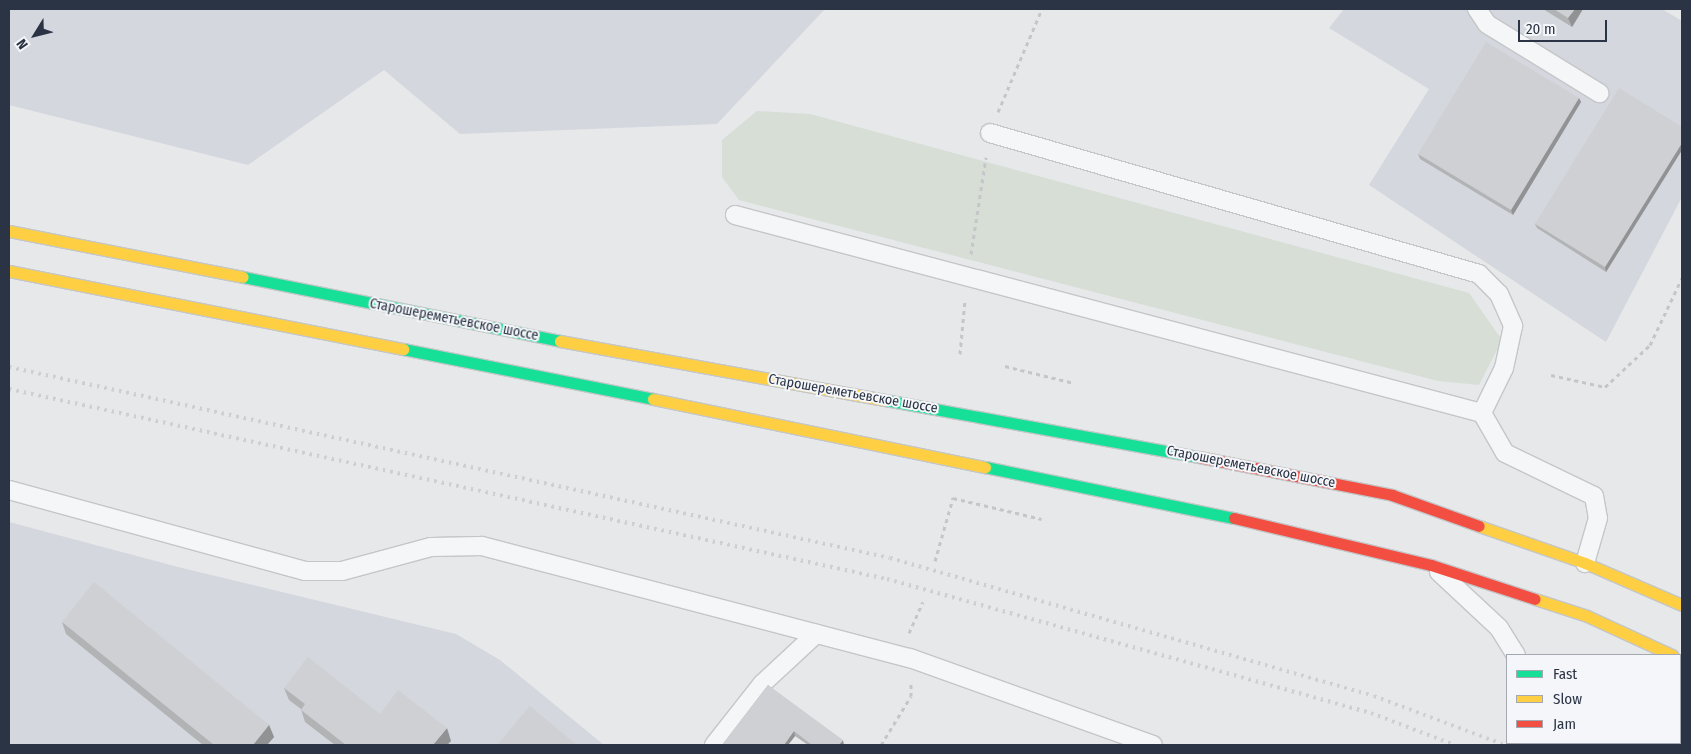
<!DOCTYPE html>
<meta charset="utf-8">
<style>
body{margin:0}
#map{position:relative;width:1691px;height:754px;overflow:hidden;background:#e6e8ea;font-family:"Fira Sans Condensed",sans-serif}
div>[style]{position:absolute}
.built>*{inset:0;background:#d4d7dd}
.green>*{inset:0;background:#d6ded6}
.path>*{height:3px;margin-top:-1.5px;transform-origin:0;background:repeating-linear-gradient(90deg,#c5c6ca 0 4px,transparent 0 8px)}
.roads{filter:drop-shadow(1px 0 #c4c6c8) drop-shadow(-1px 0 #c4c6c8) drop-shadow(0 1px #c4c6c8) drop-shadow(0 -1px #c4c6c8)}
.lane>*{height:18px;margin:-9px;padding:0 9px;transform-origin:9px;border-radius:9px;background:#f5f6f7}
.fast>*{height:11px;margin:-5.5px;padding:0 5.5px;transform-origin:5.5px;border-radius:5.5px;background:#16e098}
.slow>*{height:11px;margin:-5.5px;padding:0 5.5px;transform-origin:5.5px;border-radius:5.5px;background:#ffcf43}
.jam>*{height:11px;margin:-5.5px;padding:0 5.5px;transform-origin:5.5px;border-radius:5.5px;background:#f24e42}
.rail>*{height:4px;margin-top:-2px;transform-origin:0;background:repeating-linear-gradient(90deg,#cecfd2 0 2.5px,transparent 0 7.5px)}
.wall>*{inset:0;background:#b1b3b5}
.shaded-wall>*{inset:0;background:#909294}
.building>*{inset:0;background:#ced0d3}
span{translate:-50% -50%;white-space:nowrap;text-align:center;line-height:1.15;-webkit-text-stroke:4px #f4f6f9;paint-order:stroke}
.street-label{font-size:14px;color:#2b3445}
.frame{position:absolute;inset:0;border:10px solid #2b3445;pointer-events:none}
.legend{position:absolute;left:1506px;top:654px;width:175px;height:90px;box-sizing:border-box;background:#f4f6f9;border:1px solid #a4a8b1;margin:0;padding:6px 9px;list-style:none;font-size:15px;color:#2b3445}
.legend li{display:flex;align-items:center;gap:10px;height:25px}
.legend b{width:25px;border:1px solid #a4a8b1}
.north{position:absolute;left:10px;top:10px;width:50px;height:50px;-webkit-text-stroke:4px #f4f6f9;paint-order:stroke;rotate:234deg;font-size:14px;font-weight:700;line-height:20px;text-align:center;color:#2b3445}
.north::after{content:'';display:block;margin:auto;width:18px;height:22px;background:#2b3445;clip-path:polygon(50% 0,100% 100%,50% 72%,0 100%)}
.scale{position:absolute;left:1518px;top:20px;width:89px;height:22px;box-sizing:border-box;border:2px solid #2b3445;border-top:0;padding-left:6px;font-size:15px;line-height:18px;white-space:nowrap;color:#2b3445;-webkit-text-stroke:4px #f4f6f9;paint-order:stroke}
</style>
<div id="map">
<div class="built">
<i style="clip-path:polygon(9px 9px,825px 9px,717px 124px,460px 134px,384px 70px,248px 165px,9px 105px)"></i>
<i style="clip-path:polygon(1344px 9px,1662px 9px,1682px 21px,1682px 197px,1606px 342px,1369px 185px,1429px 89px,1329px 28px)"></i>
<i style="clip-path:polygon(9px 522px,178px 567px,456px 634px,500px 660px,604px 745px,9px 745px)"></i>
</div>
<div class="green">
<i style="clip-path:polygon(757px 111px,810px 114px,1469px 293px,1502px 340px,1479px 385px,1438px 381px,739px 200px,722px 177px,722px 140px)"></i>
</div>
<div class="path">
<i style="left:998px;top:112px;width:112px;rotate:-66.9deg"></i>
<i style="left:971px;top:254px;width:98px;rotate:-81.2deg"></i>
<i style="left:960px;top:354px;width:54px;rotate:-84.7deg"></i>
<i style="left:1005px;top:366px;width:71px;rotate:13.8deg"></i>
<i style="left:1551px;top:375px;width:55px;rotate:12.5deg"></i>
<i style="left:1605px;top:387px;width:62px;rotate:-43deg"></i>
<i style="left:1650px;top:345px;width:74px;rotate:-64.5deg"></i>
<i style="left:935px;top:561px;width:66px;rotate:-74.1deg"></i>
<i style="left:953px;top:498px;width:91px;rotate:13.3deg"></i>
<i style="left:909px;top:633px;width:34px;rotate:-66deg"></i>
<i style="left:881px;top:745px;width:57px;rotate:-58.5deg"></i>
<i style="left:911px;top:696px;width:12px;rotate:-90deg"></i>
</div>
<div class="roads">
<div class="lane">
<i style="left:1477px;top:9px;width:18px;rotate:56deg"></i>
<i style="left:1487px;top:24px;width:132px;rotate:31.6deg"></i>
<i style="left:990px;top:133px;width:509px;rotate:16.08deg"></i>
<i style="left:1479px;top:274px;width:28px;rotate:45deg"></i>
<i style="left:1499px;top:294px;width:35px;rotate:66deg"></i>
<i style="left:1513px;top:326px;width:43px;rotate:102.1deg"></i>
<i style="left:1504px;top:368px;width:50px;rotate:116.1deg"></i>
<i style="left:1482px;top:413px;width:46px;rotate:60.1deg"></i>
<i style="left:1505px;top:453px;width:99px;rotate:25.8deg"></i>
<i style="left:1594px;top:496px;width:22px;rotate:80deg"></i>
<i style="left:1598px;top:518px;width:47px;rotate:106.1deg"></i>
<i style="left:735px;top:215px;width:773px;rotate:14.85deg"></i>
<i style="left:9px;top:490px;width:307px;rotate:15.3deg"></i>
<i style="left:305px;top:571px;width:37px"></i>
<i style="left:342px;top:571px;width:92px;rotate:-15.1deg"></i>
<i style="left:431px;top:547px;width:51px;rotate:-1.1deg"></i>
<i style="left:482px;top:546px;width:442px;rotate:14.7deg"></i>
<i style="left:910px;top:658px;width:258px;rotate:19.7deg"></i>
<i style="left:1439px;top:572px;width:82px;rotate:43deg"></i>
<i style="left:1499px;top:628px;width:32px;rotate:58deg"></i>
<i style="left:1680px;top:685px;width:2px"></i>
<i style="left:714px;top:745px;width:78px;rotate:-51.8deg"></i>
<i style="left:762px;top:684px;width:74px;rotate:-42.8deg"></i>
<i style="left:1517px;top:745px;width:3px;rotate:-45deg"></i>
</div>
<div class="fast">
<i style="left:243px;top:277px;width:323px;rotate:11.4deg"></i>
<i style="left:403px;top:349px;width:255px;rotate:11.3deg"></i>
<i style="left:885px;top:400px;width:319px;rotate:10.3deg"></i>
<i style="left:985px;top:467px;width:254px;rotate:11.6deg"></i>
</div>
<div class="slow">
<i style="left:9px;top:231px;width:238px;rotate:11.1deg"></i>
<i style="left:9px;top:271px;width:402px;rotate:11.2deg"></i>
<i style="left:560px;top:341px;width:330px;rotate:10.3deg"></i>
<i style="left:653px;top:399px;width:339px;rotate:11.6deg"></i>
<i style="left:1479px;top:526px;width:112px;rotate:19.2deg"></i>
<i style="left:1585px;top:563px;width:106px;rotate:23.4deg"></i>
<i style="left:1535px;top:599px;width:55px;rotate:18.1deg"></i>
<i style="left:1587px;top:616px;width:94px;rotate:24.6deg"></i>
</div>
<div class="jam">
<i style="left:1199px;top:457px;width:197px;rotate:11.1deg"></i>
<i style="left:1392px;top:495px;width:92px;rotate:19.6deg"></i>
<i style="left:1234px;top:518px;width:203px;rotate:13.4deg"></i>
<i style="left:1431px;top:565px;width:109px;rotate:18.1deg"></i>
</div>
</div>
<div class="rail">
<i style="left:9px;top:367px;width:901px;rotate:12.23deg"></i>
<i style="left:890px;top:558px;width:503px;rotate:15.91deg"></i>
<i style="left:1374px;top:696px;width:140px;rotate:20.5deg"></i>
<i style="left:9px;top:389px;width:898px;rotate:12.21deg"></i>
<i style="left:887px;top:579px;width:502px;rotate:15.48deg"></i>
<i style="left:1371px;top:713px;width:90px;rotate:20.9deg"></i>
</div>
<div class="wall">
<i style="clip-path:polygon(1543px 9px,1583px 9px,1572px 27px)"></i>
<i style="clip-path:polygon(1579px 98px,1581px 102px,1513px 215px,1420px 159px,1418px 154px)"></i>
<i style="clip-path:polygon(1682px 127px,1682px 150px,1606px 272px,1537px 228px,1535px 224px)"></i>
<i style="clip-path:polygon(62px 622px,269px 725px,274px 737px,267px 745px,203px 745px,66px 634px)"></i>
<i style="clip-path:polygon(768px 685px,844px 745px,808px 745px,795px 736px,788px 745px,722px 745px)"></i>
<i style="clip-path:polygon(284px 688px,380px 714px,451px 741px,447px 745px,335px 745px,305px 722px,301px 709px,289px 700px)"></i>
</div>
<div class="shaded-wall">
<i style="clip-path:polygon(1575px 9px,1583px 9px,1572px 27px,1568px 18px)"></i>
<i style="clip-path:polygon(1579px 98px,1581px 102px,1513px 215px,1511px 210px)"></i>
<i style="clip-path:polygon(1682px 143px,1682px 150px,1606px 272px,1605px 267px)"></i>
<i style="clip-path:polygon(269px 725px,274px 737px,267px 745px,253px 745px)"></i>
<i style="clip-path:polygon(447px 728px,451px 741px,447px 745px,433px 745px)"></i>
<i style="clip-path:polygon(794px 731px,795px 736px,788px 745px,784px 745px)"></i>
<i style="clip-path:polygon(843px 740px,844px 745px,839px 745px)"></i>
</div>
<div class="building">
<i style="clip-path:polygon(1554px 9px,1575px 9px,1568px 18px)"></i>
<i style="clip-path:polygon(1486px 42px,1579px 98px,1511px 210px,1418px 154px)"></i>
<i style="clip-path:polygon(1619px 88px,1682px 127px,1682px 143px,1605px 267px,1535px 224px)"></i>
<i style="clip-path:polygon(94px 582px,269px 725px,253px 745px,214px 745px,62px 622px)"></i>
<i style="clip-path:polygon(308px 657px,380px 714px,398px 690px,447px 728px,433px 745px,346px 745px,301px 710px,305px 704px,284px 688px)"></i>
<i style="clip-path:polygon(768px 685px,843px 740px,839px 745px,812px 745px,794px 731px,784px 745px,769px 745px,768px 744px,767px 745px,722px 745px)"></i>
<i style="clip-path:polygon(530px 706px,577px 745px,497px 745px)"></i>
</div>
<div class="street-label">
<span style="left:454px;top:320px;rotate:11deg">Старошереметьевское шоссе</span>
<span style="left:853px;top:394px;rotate:10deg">Старошереметьевское шоссе</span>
<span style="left:1251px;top:467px;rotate:11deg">Старошереметьевское шоссе</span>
</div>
<div class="frame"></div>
<ul class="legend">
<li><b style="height:6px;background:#16e098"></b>Fast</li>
<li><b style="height:6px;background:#ffcf43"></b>Slow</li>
<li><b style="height:6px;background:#f24e42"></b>Jam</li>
</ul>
<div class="north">N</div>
<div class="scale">20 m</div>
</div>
